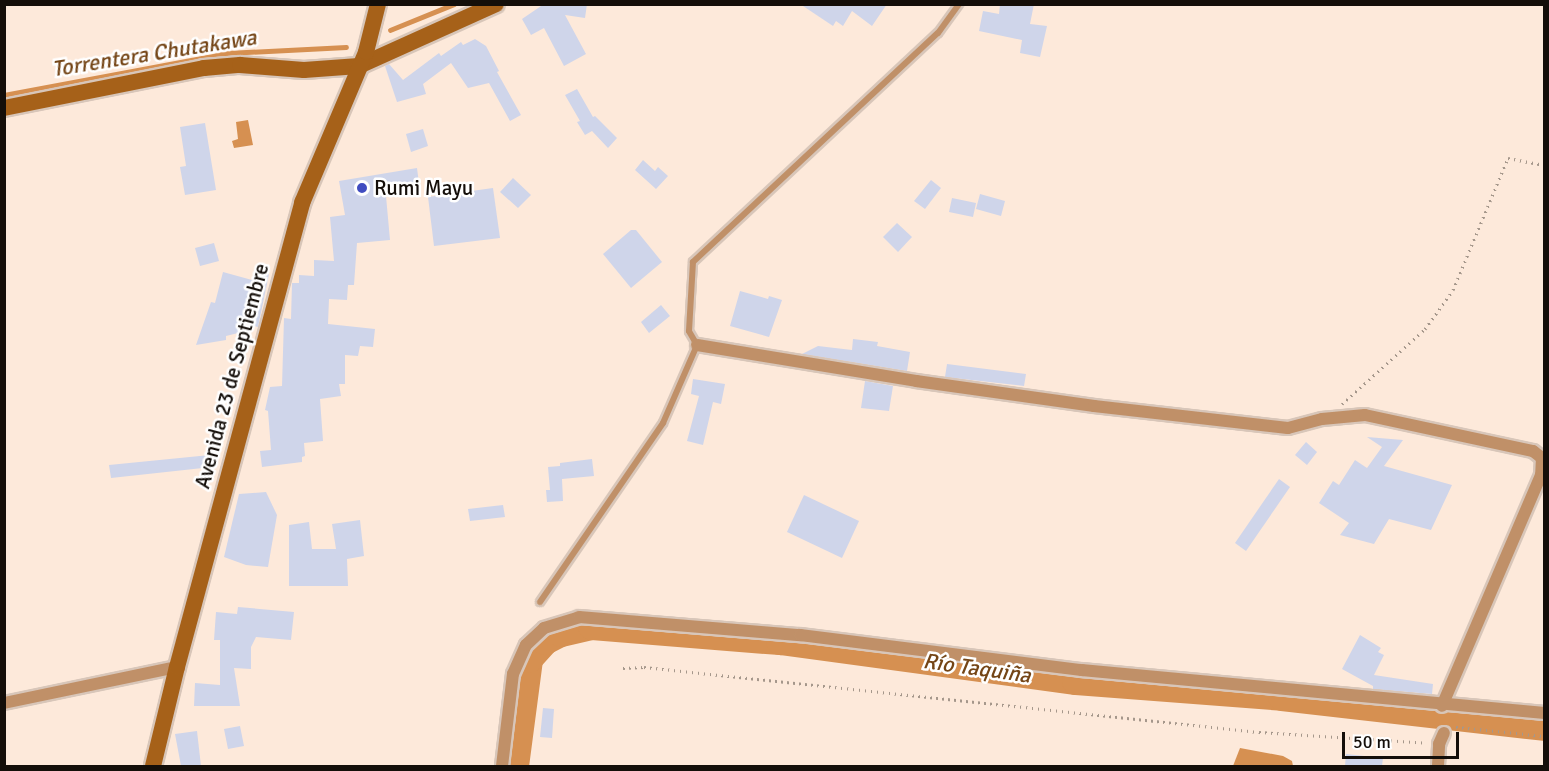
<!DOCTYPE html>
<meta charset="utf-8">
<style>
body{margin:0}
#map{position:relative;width:1549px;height:771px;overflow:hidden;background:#fde9da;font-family:Signika,sans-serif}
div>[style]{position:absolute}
.water>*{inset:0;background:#d69051}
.stream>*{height:4.5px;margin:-2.25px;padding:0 2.25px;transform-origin:2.25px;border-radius:2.25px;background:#d69051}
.river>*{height:28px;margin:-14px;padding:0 14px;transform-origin:14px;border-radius:14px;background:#d69051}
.building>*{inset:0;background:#cfd5ea}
.path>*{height:3px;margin-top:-1.5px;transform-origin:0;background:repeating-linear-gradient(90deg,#a5978b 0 1.5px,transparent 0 6px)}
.roads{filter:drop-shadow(2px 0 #d8c6b9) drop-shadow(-2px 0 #d8c6b9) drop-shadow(0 2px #d8c6b9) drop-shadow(0 -2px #d8c6b9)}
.lane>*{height:6px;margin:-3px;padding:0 3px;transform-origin:3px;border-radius:3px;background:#c09068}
.street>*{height:12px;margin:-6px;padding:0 6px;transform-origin:6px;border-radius:6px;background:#c09068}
.secondary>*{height:16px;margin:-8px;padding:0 8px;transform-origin:8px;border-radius:8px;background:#a66119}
.dots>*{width:16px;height:16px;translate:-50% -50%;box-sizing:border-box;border:3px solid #fff;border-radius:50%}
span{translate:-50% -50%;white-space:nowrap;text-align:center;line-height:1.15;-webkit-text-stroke:5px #fff;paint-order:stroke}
.poi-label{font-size:21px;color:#140e09}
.left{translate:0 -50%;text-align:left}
.street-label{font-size:21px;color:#140e09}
.water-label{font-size:22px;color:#744516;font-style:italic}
.frame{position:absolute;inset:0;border:6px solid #140e09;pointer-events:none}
.scale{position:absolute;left:1342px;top:732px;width:117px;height:27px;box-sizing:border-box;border:3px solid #140e09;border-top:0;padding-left:8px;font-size:18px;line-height:21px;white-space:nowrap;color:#140e09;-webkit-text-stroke:4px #fff;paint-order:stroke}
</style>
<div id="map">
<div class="water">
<i style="clip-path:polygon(248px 120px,253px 145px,234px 148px,232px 141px,238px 139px,236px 122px)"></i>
<i style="clip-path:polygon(1240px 748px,1283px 756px,1292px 761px,1293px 766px,1233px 766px)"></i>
</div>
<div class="stream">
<i style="left:390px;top:30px;width:69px;rotate:-22.1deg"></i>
<i style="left:4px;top:95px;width:228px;rotate:-10.6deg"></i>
<i style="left:228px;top:53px;width:118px;rotate:-2.9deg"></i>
</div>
<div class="river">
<i style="left:515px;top:766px;width:108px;rotate:-82.5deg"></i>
<i style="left:529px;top:659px;width:24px;rotate:-48deg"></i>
<i style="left:545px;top:641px;width:18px;rotate:-27deg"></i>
<i style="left:561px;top:633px;width:32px;rotate:-13deg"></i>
<i style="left:592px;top:626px;width:189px;rotate:4.6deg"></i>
<i style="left:780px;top:641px;width:299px;rotate:7.7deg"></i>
<i style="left:1076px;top:681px;width:207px;rotate:4.4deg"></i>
<i style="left:1282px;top:697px;width:264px;rotate:6.5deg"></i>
</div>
<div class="building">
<i style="clip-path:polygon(544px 4px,587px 4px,585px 18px,565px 15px,586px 54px,564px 66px,544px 28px,531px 35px,522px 19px)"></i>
<i style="clip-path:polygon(800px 4px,887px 4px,872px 26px,852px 11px,843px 26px,836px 21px,833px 26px)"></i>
<i style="clip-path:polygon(1000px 4px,1034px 4px,1030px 24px,1047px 26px,1040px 57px,1020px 53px,1022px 40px,979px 31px,983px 11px,999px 14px)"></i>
<i style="clip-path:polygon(475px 39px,486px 46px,499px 71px,497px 72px,521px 115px,510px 121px,489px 83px,468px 88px,451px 63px,423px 84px,426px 94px,397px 102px,385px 66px,389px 64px,403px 80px,439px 53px,441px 56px,461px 42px,463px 45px)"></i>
<i style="clip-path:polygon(577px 89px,593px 117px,595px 116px,617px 138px,608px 148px,592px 131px,585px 135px,577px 122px,580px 121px,565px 95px)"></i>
<i style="clip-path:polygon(205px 123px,216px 190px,185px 195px,180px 167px,186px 166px,180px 127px)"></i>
<i style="clip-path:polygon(423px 129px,428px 146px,411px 152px,406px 134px)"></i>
<i style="clip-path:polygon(643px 160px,655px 171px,658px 167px,668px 176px,656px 189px,635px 170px)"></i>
<i style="clip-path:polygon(417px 168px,420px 191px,386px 196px,390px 240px,357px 243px,354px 285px,348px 285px,347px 300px,329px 299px,328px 324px,375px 329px,373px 347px,360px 346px,358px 356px,345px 355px,345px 384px,339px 384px,341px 396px,320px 399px,323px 441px,304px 443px,305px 456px,302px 457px,302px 462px,262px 467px,260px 451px,271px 450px,268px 411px,265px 410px,270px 387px,282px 386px,284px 318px,291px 319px,292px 283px,299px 283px,299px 275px,314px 276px,314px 260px,334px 261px,330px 217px,345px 215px,339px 181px)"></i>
<i style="clip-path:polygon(513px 178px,531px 195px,518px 208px,500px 192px)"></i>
<i style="clip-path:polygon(931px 180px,941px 188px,925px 209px,914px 201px)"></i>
<i style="clip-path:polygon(493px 188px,500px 238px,434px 246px,428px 197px)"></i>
<i style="clip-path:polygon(980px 194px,1005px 201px,1001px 216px,976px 209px)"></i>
<i style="clip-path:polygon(952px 198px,976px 203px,973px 217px,949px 212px)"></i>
<i style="clip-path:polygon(897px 223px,912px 237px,898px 252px,883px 237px)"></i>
<i style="clip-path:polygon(631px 230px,636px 230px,662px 262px,631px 288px,603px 254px)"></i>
<i style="clip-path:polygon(214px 243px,219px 261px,200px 266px,195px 248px)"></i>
<i style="clip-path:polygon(255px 270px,269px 274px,258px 327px,242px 323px,238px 333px,226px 336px,226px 340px,196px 345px,211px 302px,215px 303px,223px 272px,252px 280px)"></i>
<i style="clip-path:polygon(740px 291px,768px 299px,769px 296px,782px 300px,769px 337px,730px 326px)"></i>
<i style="clip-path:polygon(661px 305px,670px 316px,649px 333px,641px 322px)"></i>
<i style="clip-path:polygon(853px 339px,878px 342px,877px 346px,910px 352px,907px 371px,802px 354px,818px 346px,852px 350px)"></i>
<i style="clip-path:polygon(947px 364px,1026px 374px,1024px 386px,945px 377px)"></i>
<i style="clip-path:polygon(693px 379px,725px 384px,721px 404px,713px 402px,703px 445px,687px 441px,699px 396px,691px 394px)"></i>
<i style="clip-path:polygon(865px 381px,893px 386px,889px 411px,861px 408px)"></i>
<i style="clip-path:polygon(1367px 437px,1403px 440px,1384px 466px,1452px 485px,1431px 530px,1389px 519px,1374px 544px,1340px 535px,1349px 523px,1319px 503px,1333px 481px,1339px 485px,1355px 460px,1367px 468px,1382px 447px)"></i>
<i style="clip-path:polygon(1306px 442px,1317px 452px,1307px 465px,1295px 455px)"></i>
<i style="clip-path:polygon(210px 455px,212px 467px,111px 478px,109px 465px)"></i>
<i style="clip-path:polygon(592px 459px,594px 476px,562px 479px,563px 501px,547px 502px,546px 490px,550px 490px,548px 467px,560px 466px,560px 463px)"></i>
<i style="clip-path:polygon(1279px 479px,1290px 487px,1246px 551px,1235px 543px)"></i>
<i style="clip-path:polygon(266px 492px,277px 515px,268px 567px,246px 565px,224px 557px,239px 494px)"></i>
<i style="clip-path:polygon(804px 495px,859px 521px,842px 558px,787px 532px)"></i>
<i style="clip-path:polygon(503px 505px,505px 517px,470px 521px,468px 509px)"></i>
<i style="clip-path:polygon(360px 520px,364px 556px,347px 559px,348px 586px,289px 586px,289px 525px,309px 522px,312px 549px,336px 549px,332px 524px)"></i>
<i style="clip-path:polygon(238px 607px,294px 612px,291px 640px,256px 637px,251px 647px,251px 669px,234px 668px,240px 706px,194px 706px,195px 683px,220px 685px,220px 640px,214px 640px,216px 612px,237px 614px)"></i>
<i style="clip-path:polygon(1360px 635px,1381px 648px,1378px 652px,1384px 655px,1374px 675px,1433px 684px,1432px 694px,1373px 689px,1373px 686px,1342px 669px)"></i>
<i style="clip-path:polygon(543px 708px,554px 709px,552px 738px,540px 737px)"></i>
<i style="clip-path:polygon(240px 726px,244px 746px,228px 749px,224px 729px)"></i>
<i style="clip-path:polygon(197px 731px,201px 766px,181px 766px,175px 734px)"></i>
<i style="clip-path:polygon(1346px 754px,1383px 758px,1382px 766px,1345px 766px)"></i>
</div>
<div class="path">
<i style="left:1342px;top:404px;width:112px;rotate:-42.1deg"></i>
<i style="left:1425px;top:329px;width:48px;rotate:-54.3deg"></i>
<i style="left:1453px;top:290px;width:143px;rotate:-67.4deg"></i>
<i style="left:1508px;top:158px;width:37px;rotate:11deg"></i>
<i style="left:623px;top:668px;width:21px;rotate:-3deg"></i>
<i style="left:644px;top:667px;width:618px;rotate:6.03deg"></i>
<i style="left:1259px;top:732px;width:168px;rotate:3.7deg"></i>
<i style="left:1456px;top:727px;width:88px;rotate:5.8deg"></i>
</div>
<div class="roads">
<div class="lane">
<i style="left:540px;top:602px;width:217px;rotate:-55.5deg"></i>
<i style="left:663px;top:423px;width:85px;rotate:-66.4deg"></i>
<i style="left:697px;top:345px;width:16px;rotate:-120deg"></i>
<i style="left:689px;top:331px;width:69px;rotate:-86.7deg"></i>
<i style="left:693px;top:262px;width:335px;rotate:-43.1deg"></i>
<i style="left:938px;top:33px;width:36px;rotate:-54deg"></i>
</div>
<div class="street">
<i style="left:697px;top:345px;width:222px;rotate:9.3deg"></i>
<i style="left:916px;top:381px;width:180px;rotate:8deg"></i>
<i style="left:1094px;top:406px;width:195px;rotate:6.5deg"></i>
<i style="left:1288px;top:428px;width:35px;rotate:-15deg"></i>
<i style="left:1322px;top:419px;width:43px;rotate:-5.3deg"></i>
<i style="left:1365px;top:415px;width:172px;rotate:12.1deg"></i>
<i style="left:1533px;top:451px;width:11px;rotate:38deg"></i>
<i style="left:1542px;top:458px;width:17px;rotate:93deg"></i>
<i style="left:1541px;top:475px;width:251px;rotate:113.2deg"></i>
<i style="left:4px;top:703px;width:177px;rotate:-11.8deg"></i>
<i style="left:502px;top:766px;width:93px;rotate:-83.2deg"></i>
<i style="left:513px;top:674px;width:32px;rotate:-66deg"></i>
<i style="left:526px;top:645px;width:25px;rotate:-43deg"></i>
<i style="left:544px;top:628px;width:37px;rotate:-17deg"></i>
<i style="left:579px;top:617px;width:222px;rotate:4.7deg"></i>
<i style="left:800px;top:635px;width:284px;rotate:7.1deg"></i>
<i style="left:1082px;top:670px;width:464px;rotate:5.3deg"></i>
<i style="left:1438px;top:766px;width:22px;rotate:-87deg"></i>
<i style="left:1439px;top:744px;width:12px;rotate:-66deg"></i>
</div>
<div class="secondary">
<i style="left:4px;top:108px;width:204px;rotate:-11.3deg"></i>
<i style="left:204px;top:68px;width:36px;rotate:-5deg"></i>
<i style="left:240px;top:65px;width:64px;rotate:4.5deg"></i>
<i style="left:304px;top:70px;width:55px;rotate:-4.2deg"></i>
<i style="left:359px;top:66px;width:150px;rotate:-24.3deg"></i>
<i style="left:153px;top:766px;width:102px;rotate:-76.4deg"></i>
<i style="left:177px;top:667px;width:481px;rotate:-74.9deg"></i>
<i style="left:302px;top:203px;width:164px;rotate:-67deg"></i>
<i style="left:366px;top:52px;width:49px;rotate:-76deg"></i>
</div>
</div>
<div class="dots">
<i style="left:362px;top:188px;background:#404cc0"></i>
</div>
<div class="poi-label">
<span class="left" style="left:374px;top:188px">Rumi Mayu</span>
</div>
<div class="street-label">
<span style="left:232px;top:376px;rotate:-75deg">Avenida 23 de Septiembre</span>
</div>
<div class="water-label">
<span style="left:154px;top:53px;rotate:-9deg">Torrentera Chutakawa</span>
<span style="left:977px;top:668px;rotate:8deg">Río Taquiña</span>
</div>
<div class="frame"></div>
<div class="scale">50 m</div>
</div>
